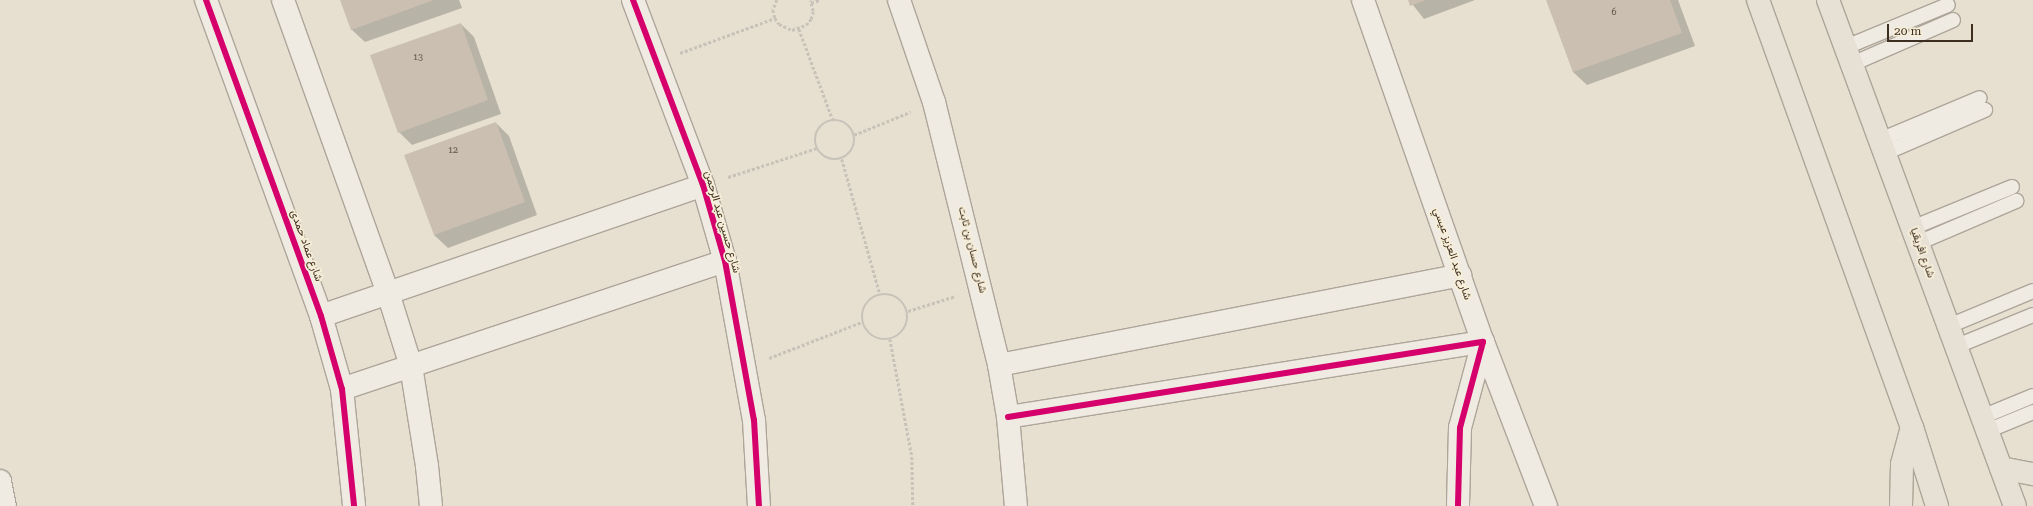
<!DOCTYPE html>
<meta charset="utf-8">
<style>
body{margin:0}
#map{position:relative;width:2033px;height:506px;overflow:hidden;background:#e7e0d1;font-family:"Roboto Serif",Vazirmatn,serif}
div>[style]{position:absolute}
.shadow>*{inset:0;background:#0003}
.building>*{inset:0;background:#cbbfb2}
.path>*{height:2.5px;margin-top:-1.25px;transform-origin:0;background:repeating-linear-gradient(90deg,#c8c2b9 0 3px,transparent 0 5px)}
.path>.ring{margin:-1.25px;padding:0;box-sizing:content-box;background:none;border:2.5px solid #c8c2b9;border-radius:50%}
.roads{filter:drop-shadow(1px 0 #ada599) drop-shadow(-1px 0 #ada599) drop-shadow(0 1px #ada599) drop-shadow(0 -1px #ada599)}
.service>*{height:14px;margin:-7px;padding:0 7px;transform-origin:7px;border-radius:7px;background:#efebe3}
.minor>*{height:22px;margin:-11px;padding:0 11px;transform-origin:11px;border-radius:11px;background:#efebe3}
.tertiary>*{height:22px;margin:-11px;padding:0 11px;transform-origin:11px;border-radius:11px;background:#efebe3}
.primary>*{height:22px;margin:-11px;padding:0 11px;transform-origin:11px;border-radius:11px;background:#e6e1d4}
.cycleway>*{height:6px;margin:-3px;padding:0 3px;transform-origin:3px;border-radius:3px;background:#d6006c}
span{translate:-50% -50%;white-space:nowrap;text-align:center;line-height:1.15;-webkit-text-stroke:3.5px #f7eed8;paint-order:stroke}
.number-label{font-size:9px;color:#605244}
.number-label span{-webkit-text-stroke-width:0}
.street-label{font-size:11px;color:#3d2e20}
.scale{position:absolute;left:1887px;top:24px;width:86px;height:18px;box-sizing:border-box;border:2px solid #3d2e20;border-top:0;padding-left:5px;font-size:12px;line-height:14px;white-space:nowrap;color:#3d2e20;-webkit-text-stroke:3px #f7eed8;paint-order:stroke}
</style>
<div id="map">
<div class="shadow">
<i style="clip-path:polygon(341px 0,459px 0,462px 8px,365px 42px,351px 29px)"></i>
<i style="clip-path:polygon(1409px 0,1475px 0,1424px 19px)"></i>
<i style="clip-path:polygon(1547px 0,1678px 0,1695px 46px,1587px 85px,1573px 72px)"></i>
<i style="clip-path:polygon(461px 24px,474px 37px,501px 114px,412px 145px,399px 132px)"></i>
<i style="clip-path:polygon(496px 123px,509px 136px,537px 215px,448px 248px,434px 235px)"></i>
</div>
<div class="building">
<i style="clip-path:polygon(340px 0,434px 0,351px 30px)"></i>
<i style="clip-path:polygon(1408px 0,1426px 0,1410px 6px)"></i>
<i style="clip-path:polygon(1546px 0,1670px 0,1682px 33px,1573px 72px)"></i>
<i style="clip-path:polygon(461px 23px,488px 100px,398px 133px,370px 55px)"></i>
<i style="clip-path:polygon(496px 122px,525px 202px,434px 235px,404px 155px)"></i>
</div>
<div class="path">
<i style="left:777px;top:0;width:11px;rotate:112deg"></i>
<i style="left:773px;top:10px;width:8px;rotate:76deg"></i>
<i style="left:775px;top:18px;width:7px;rotate:56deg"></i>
<i style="left:779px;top:24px;width:14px;rotate:25deg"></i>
<i style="left:792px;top:30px;width:15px;rotate:-20deg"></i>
<i style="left:806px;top:25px;width:8px;rotate:-50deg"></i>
<i style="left:811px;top:19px;width:8px;rotate:-76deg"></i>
<i style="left:813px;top:11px;width:11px;rotate:-105deg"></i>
<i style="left:811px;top:3px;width:9px;rotate:-21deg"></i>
<i style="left:799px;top:29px;width:97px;rotate:69.5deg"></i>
<i style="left:680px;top:53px;width:101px;rotate:-20.2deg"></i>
<i class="ring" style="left:815px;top:120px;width:37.5px;height:37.5px"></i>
<i style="left:854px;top:135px;width:61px;rotate:-22.3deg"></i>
<i style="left:842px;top:159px;width:140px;rotate:74.3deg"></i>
<i style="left:728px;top:177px;width:94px;rotate:-18deg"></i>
<i class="ring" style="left:862px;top:294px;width:43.5px;height:43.5px"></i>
<i style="left:908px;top:311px;width:50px;rotate:-17.4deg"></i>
<i style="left:890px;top:339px;width:120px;rotate:79.4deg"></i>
<i style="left:912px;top:457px;width:49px;rotate:88.8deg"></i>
<i style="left:769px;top:358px;width:100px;rotate:-21.2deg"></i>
</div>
<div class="roads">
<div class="service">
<i style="left:1846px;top:47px;width:110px;rotate:-22.4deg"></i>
<i style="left:1852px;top:64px;width:110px;rotate:-23.5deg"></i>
<i style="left:1880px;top:140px;width:108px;rotate:-22.8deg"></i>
<i style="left:1885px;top:153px;width:109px;rotate:-23.3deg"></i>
<i style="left:1912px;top:228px;width:108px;rotate:-22.3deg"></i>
<i style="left:1918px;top:243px;width:107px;rotate:-23.2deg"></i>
<i style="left:1949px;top:326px;width:91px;rotate:-22.6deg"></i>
<i style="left:1957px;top:346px;width:82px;rotate:-22.2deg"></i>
<i style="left:1982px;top:417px;width:55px;rotate:-22.4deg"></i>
<i style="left:1987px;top:431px;width:50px;rotate:-22.4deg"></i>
</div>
<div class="minor">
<i style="left:633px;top:0;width:198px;rotate:69.3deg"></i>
<i style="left:703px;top:185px;width:79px;rotate:73.9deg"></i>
<i style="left:725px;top:261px;width:162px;rotate:79.7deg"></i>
<i style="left:754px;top:420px;width:86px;rotate:86.7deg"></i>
<i style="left:899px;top:0;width:108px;rotate:71.1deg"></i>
<i style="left:934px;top:102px;width:271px;rotate:76.1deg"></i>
<i style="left:999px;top:365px;width:53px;rotate:80.2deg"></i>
<i style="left:1008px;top:417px;width:89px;rotate:84.9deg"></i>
<i style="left:1363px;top:0;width:362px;rotate:70.7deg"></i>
<i style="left:1483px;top:342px;width:176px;rotate:69deg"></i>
<i style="left:321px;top:316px;width:404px;rotate:-18.9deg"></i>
<i style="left:999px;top:365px;width:470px;rotate:-11deg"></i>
<i style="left:342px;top:389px;width:404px;rotate:-18.5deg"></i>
<i style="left:1008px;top:417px;width:481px;rotate:-9deg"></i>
<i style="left:1483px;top:342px;width:89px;rotate:105deg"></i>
<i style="left:1460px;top:428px;width:78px;rotate:91.5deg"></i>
<i style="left:0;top:481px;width:25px;rotate:79deg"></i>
</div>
<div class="tertiary">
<i style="left:206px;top:0;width:336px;rotate:70deg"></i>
<i style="left:321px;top:316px;width:76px;rotate:74deg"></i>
<i style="left:342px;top:389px;width:118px;rotate:84.1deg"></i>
<i style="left:283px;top:0;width:311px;rotate:70.3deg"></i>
<i style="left:388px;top:293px;width:77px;rotate:72.5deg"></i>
<i style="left:411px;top:366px;width:101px;rotate:80.9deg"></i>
<i style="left:427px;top:466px;width:40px;rotate:84.3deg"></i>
</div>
<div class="primary">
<i style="left:1758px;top:0;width:454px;rotate:70.2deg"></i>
<i style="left:1912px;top:427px;width:83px;rotate:72.4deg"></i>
<i style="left:1828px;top:0;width:539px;rotate:69.72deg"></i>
<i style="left:2001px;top:468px;width:33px;rotate:11deg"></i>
<i style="left:1901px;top:506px;width:42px;rotate:-88.6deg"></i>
<i style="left:1902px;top:464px;width:38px;rotate:-75deg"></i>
</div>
</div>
<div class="cycleway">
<i style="left:206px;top:0;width:336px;rotate:70deg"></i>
<i style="left:321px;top:316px;width:76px;rotate:74deg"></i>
<i style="left:342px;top:389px;width:118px;rotate:84.1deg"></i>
<i style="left:633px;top:0;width:198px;rotate:69.3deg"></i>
<i style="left:703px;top:185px;width:79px;rotate:73.9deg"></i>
<i style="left:725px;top:261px;width:162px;rotate:79.7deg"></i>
<i style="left:754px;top:420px;width:86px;rotate:86.7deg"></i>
<i style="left:1008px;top:417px;width:481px;rotate:-9deg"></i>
<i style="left:1483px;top:342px;width:89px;rotate:105deg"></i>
<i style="left:1460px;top:428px;width:78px;rotate:91.5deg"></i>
</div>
<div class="number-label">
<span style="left:1614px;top:12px">6</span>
<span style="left:418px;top:57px">13</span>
<span style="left:453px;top:150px">12</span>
</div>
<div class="street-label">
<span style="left:722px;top:222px;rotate:74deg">شارع حسين عبد الرحمن</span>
<span style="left:306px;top:246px;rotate:70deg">شارع عماد حمدى</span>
<span style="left:972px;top:250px;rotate:76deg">شارع حسان بن ثابت</span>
<span style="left:1922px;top:253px;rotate:70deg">شارع افريقيا</span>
<span style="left:1452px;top:254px;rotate:71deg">شارع عبد العزيز عيسي</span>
</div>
<div class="scale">20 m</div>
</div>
